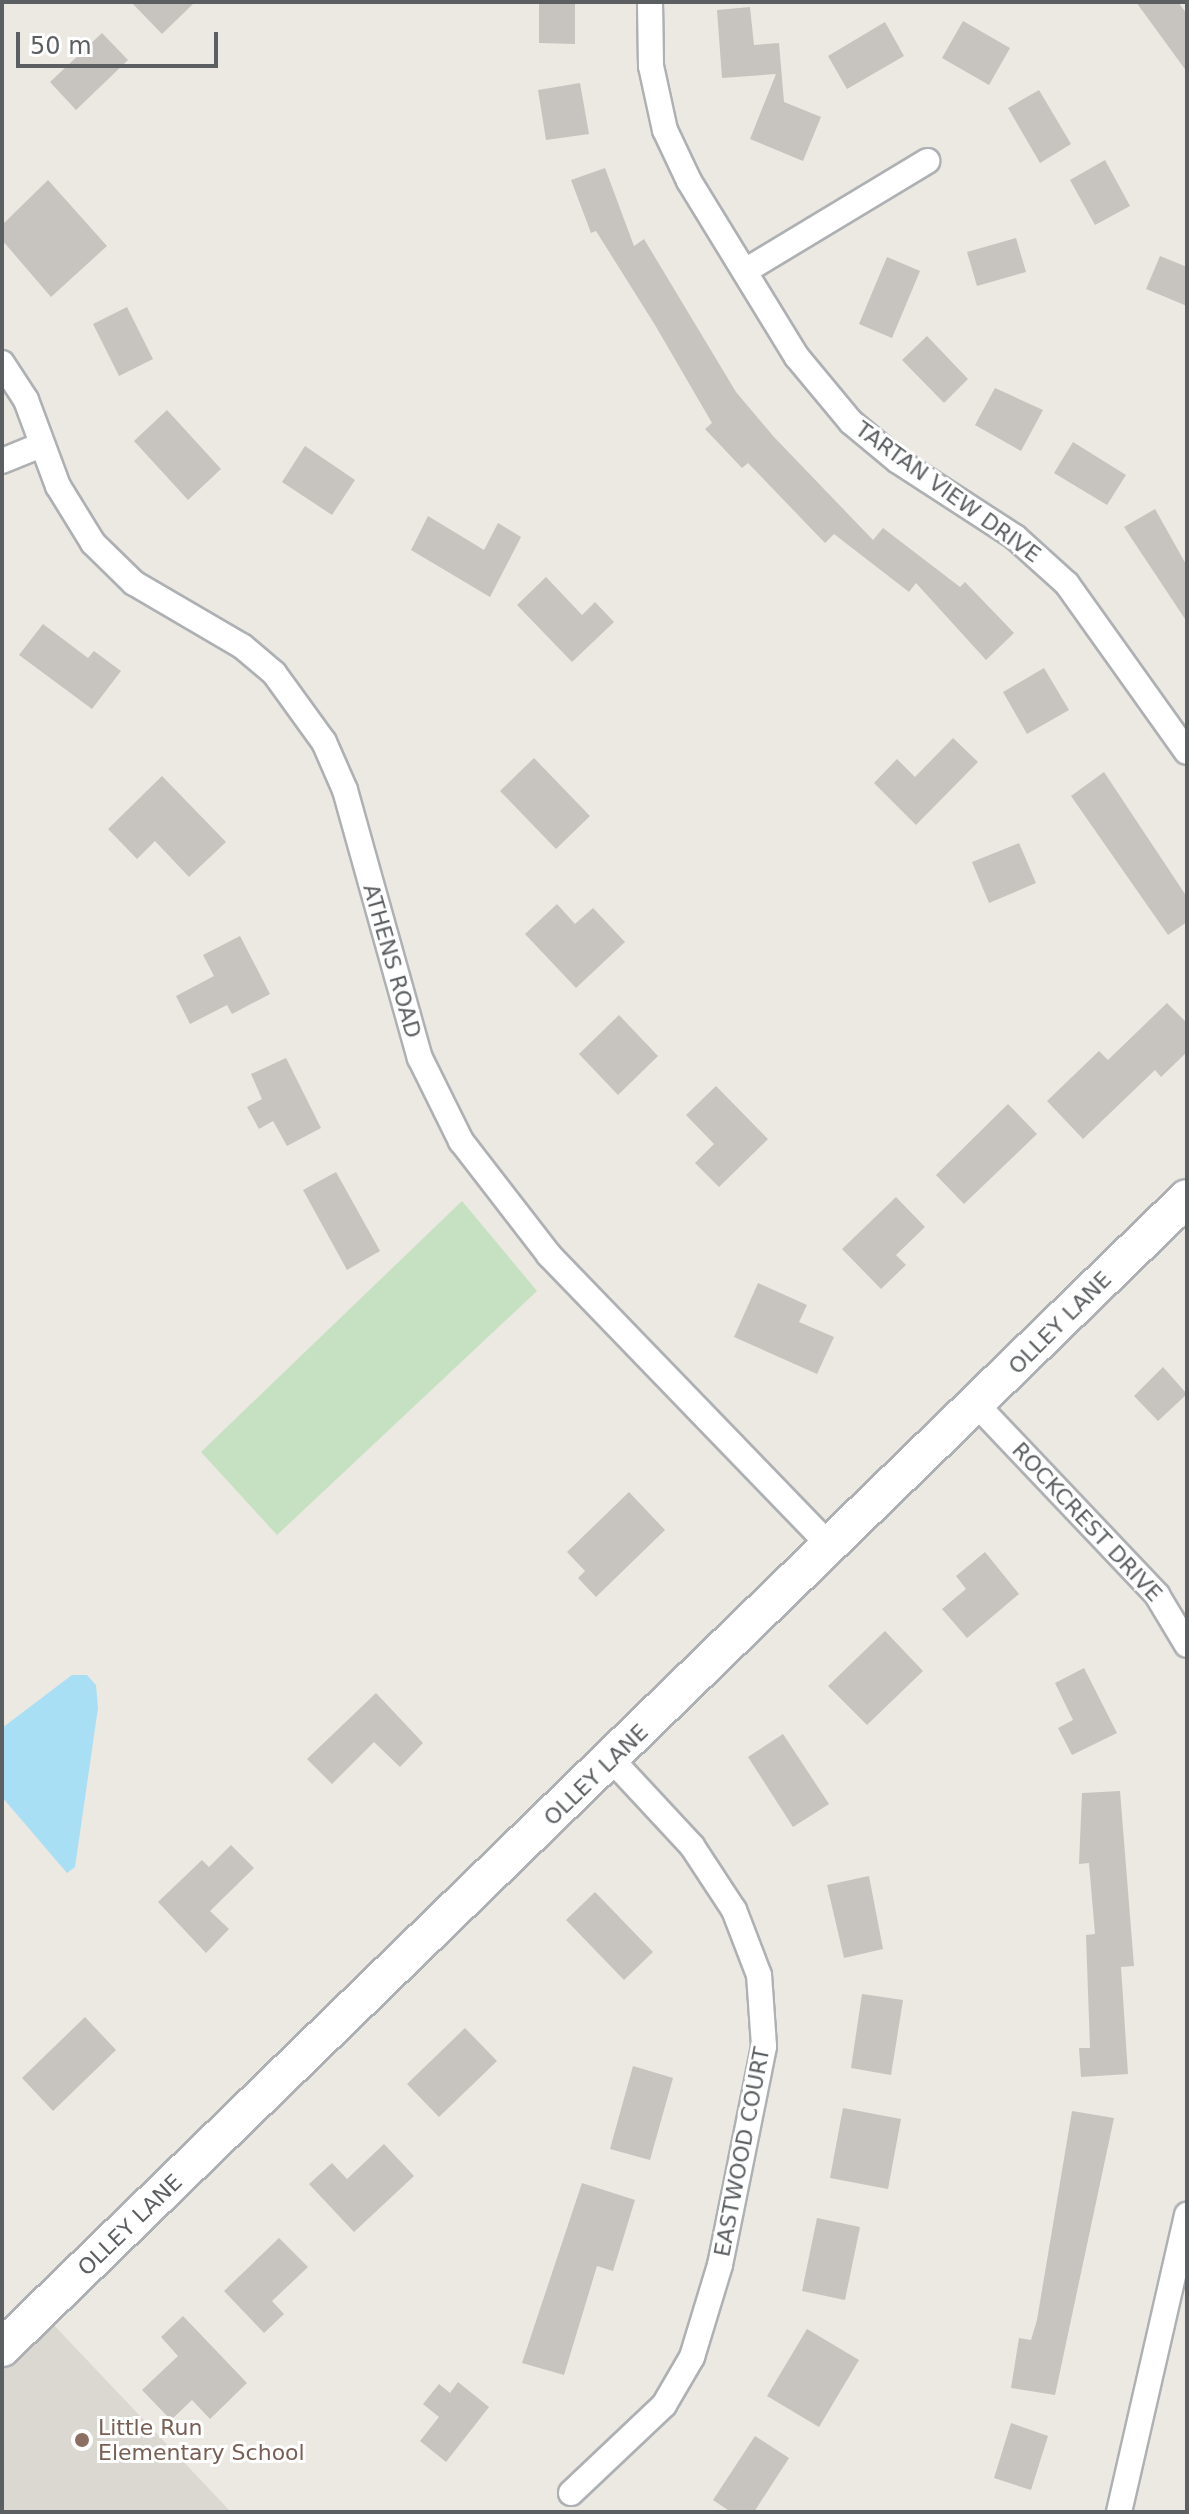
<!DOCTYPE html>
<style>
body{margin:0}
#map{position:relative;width:1189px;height:2514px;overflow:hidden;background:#ece8e2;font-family:"DejaVu Sans",sans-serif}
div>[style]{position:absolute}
.education>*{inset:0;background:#dbd8d1}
.green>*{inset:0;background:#c6e1c1}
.water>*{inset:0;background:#a9dff5}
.building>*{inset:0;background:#c7c3bf}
.roads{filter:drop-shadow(2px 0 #aeb1b3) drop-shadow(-2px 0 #aeb1b3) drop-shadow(0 2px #aeb1b3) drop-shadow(0 -2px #aeb1b3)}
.street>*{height:24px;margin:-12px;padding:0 12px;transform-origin:12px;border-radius:12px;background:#fff}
.secondary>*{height:36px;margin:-18px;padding:0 18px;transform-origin:18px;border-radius:18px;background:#fff}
.dots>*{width:22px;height:22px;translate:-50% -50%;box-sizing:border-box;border:4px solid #fff;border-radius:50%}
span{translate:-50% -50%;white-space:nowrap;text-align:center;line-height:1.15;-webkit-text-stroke:6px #fff;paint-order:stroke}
.street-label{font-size:22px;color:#5b5f61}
.education-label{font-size:22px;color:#785e54}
.left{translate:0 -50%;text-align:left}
.frame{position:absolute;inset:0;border:4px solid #5b5f61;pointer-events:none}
.scale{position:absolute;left:16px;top:32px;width:202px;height:36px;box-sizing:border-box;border:4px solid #5b5f61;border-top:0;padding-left:10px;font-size:24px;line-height:28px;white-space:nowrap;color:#5b5f61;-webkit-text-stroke:6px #fff;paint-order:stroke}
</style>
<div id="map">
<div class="education">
<i style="clip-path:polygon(50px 2321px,231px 2512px,2px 2512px,2px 2368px)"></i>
</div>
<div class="green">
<i style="clip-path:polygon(462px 1201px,537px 1291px,277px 1535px,201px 1452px)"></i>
</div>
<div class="water">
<i style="clip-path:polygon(72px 1675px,87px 1675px,96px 1685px,98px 1708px,75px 1867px,67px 1873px,2px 1797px,2px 1728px)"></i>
</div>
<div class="building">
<i style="clip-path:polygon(131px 2px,195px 2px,162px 34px)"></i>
<i style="clip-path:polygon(539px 2px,575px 2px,575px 44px,539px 43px)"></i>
<i style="clip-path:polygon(1136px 2px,1178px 2px,1187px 14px,1187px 72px)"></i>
<i style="clip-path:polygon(750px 7px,754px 45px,779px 43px,784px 102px,821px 117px,803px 161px,750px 139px,776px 74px,722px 78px,717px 10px)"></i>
<i style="clip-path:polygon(963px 21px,1010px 48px,989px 85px,942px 58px)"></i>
<i style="clip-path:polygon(885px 22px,904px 56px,847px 89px,828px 56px)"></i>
<i style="clip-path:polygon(102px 33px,128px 60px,76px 110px,50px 82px)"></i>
<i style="clip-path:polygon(580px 83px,589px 134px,546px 140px,538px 90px)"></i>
<i style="clip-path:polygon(1039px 90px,1071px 144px,1040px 163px,1008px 108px)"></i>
<i style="clip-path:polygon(1105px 160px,1130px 206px,1095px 225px,1070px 180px)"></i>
<i style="clip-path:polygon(605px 168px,634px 246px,644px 239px,736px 392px,774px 437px,873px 540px,883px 528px,960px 587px,965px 582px,1014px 633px,986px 660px,916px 583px,909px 592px,834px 534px,825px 543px,748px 463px,742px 468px,705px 429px,712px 423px,655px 325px,596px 231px,591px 233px,571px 180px)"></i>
<i style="clip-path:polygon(48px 180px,107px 246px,51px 297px,2px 240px,2px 225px)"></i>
<i style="clip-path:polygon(1016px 238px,1026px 272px,977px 286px,967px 252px)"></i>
<i style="clip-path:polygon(1160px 256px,1187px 267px,1187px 306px,1146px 289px)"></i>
<i style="clip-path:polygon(887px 257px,920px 271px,892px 338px,859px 324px)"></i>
<i style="clip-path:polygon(127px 307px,153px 359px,119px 376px,93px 324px)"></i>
<i style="clip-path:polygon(927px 336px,968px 379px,944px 403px,902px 360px)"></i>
<i style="clip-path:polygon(995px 388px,1043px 410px,1021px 451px,975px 425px)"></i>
<i style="clip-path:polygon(167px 410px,221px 469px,188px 500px,134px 441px)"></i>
<i style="clip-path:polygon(1073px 442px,1126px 475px,1107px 505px,1054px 473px)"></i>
<i style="clip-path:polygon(305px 446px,355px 480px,332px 515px,282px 482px)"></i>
<i style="clip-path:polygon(1155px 509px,1187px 566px,1187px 622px,1124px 527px)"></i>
<i style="clip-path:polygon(428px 516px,484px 550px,498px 523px,521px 537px,490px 597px,411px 550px)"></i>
<i style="clip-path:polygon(546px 577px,582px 615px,595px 602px,614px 622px,572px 662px,517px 605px)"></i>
<i style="clip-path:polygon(43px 624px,88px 658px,94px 651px,121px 671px,92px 709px,19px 655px)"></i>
<i style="clip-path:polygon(1044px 668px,1069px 710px,1027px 734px,1003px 692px)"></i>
<i style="clip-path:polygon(953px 738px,978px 762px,916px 825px,874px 783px,897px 759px,915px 777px)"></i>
<i style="clip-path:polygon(534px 758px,590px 816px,556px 849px,500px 791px)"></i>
<i style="clip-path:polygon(1104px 772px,1187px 897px,1187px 922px,1168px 935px,1071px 796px)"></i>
<i style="clip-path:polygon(162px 776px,226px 842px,189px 877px,155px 841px,137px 859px,108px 829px)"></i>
<i style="clip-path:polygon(1019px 843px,1036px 883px,989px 903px,972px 862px)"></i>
<i style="clip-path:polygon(557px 904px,575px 924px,593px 908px,625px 942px,576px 988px,525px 934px)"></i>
<i style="clip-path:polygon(240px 936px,270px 994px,232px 1014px,227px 1005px,190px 1024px,176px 996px,214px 976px,203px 955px)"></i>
<i style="clip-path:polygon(1167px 1003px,1187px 1023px,1187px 1052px,1161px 1077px,1155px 1070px,1083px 1139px,1047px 1101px,1099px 1051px,1108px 1060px)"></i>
<i style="clip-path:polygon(619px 1015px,658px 1056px,618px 1095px,579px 1054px)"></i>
<i style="clip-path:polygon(286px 1058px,321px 1128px,287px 1146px,273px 1121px,259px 1129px,247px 1107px,262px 1099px,251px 1074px)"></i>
<i style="clip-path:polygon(716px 1086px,768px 1139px,719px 1187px,695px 1163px,714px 1144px,686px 1115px)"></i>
<i style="clip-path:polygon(1008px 1104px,1037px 1134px,964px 1204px,936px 1175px)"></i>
<i style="clip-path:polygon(336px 1172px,380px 1251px,347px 1270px,303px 1190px)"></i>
<i style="clip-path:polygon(896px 1197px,925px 1227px,896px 1255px,906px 1265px,881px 1289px,842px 1249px)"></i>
<i style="clip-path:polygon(758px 1283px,807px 1305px,799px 1322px,834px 1337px,817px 1374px,734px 1337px)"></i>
<i style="clip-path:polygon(1163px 1367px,1187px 1394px,1158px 1421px,1134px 1396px)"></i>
<i style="clip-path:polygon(629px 1492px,665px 1530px,596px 1597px,578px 1578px,585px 1571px,567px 1552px)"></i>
<i style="clip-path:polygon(985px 1552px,1019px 1594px,967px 1638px,942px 1609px,966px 1589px,956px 1576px)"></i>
<i style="clip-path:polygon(885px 1631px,923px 1671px,867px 1725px,828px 1686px)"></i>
<i style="clip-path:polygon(1084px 1668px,1117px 1733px,1072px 1755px,1058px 1728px,1073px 1720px,1055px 1683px)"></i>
<i style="clip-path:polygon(376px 1693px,423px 1743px,400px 1767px,374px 1742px,332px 1784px,307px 1759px)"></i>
<i style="clip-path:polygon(783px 1734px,829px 1804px,793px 1827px,748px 1757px)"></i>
<i style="clip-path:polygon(1120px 1791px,1134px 1966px,1121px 1967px,1128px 2074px,1081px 2077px,1079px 2048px,1090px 2048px,1086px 1935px,1095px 1934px,1089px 1863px,1079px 1864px,1082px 1793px)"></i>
<i style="clip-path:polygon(231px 1845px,254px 1868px,210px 1911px,229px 1929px,206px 1953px,158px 1902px,202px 1860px,209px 1867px)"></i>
<i style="clip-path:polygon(869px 1876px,883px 1949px,844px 1958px,827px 1885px)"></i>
<i style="clip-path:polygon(595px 1892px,653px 1952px,624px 1980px,566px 1920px)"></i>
<i style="clip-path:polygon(862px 1994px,903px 2000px,891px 2075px,851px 2068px)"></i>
<i style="clip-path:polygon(85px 2017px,116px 2050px,53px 2111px,22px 2078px)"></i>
<i style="clip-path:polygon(465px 2028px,497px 2061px,439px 2117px,407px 2084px)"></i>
<i style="clip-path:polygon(633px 2066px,673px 2078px,650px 2160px,610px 2149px)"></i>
<i style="clip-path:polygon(843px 2108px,901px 2119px,888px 2189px,830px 2178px)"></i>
<i style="clip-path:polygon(1072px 2111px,1114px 2118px,1055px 2395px,1011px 2388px,1019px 2338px,1031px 2340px,1037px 2320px)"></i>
<i style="clip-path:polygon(384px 2144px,414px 2176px,354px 2232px,309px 2184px,332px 2163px,347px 2179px)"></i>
<i style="clip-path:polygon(582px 2183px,635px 2200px,613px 2271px,597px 2266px,564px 2375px,522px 2363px)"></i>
<i style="clip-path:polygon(817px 2218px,860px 2227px,845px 2300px,802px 2291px)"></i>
<i style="clip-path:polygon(279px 2238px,308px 2267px,272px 2301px,284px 2314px,264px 2333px,224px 2291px)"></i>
<i style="clip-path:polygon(183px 2316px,247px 2383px,210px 2419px,192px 2400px,171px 2420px,142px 2390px,178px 2356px,161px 2337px)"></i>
<i style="clip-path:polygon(807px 2329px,859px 2360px,819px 2427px,767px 2396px)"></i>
<i style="clip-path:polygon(458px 2382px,489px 2407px,446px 2462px,420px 2441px,439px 2417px,423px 2404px,439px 2384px,450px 2393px)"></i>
<i style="clip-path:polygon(1011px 2423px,1048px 2436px,1031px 2490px,994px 2478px)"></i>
<i style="clip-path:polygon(755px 2436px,789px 2458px,754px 2512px,731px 2512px,713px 2500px)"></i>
</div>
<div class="roads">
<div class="street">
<i style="left:650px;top:2px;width:64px;rotate:89.1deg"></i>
<i style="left:651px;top:66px;width:66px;rotate:77.7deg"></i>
<i style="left:665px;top:130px;width:56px;rotate:64.8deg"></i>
<i style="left:689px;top:181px;width:206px;rotate:58.5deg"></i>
<i style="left:797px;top:357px;width:85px;rotate:50.3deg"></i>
<i style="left:851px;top:422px;width:61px;rotate:39.7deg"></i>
<i style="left:898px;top:461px;width:140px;rotate:33deg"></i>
<i style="left:1015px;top:537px;width:70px;rotate:42.1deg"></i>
<i style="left:1067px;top:584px;width:206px;rotate:54.5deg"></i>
<i style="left:745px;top:271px;width:213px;rotate:-31.1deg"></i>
<i style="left:2px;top:363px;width:44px;rotate:57deg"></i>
<i style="left:26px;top:400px;width:92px;rotate:69.6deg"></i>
<i style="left:58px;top:486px;width:67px;rotate:58.4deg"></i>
<i style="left:93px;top:543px;width:57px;rotate:44.3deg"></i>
<i style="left:134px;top:583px;width:125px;rotate:30.3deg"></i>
<i style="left:242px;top:646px;width:42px;rotate:40.2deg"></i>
<i style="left:274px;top:673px;width:85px;rotate:54.1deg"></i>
<i style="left:324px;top:742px;width:52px;rotate:66.4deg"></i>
<i style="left:345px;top:790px;width:278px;rotate:74.4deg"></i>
<i style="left:420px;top:1058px;width:93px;rotate:63.7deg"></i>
<i style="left:461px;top:1141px;width:144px;rotate:52.3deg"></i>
<i style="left:549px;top:1255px;width:406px;rotate:46deg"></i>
<i style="left:2px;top:461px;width:42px;rotate:-22.3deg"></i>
<i style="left:977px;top:1405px;width:262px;rotate:46.5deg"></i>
<i style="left:1157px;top:1595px;width:58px;rotate:59deg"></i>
<i style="left:571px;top:2493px;width:128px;rotate:-43.4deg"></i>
<i style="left:664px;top:2405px;width:56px;rotate:-59.7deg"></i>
<i style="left:692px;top:2357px;width:96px;rotate:-73.1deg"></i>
<i style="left:720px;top:2265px;width:223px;rotate:-78.6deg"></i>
<i style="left:764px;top:2046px;width:71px;rotate:-94deg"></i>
<i style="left:759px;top:1975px;width:70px;rotate:-111deg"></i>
<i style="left:734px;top:1910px;width:77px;rotate:-123.3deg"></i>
<i style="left:692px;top:1846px;width:117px;rotate:-132.9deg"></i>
<i style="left:1119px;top:2512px;width:305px;rotate:-77.1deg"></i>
</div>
<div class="secondary">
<i style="left:2px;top:2348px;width:1651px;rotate:-44.14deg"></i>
</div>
</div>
<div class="dots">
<i style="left:82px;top:2440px;background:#8d6e63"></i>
</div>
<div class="street-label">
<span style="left:948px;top:492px;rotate:36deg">TARTAN VIEW DRIVE</span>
<span style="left:392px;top:961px;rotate:74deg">ATHENS ROAD</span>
<span style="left:1060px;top:1323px;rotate:-45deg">OLLEY LANE</span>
<span style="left:1087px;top:1522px;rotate:47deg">ROCKCREST DRIVE</span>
<span style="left:596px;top:1775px;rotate:-44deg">OLLEY LANE</span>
<span style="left:742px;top:2152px;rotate:-79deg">EASTWOOD COURT</span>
<span style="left:130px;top:2225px;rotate:-44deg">OLLEY LANE</span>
</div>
<div class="education-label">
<span class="left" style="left:98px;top:2440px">Little Run<br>Elementary School</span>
</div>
<div class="frame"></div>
<div class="scale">50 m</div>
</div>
